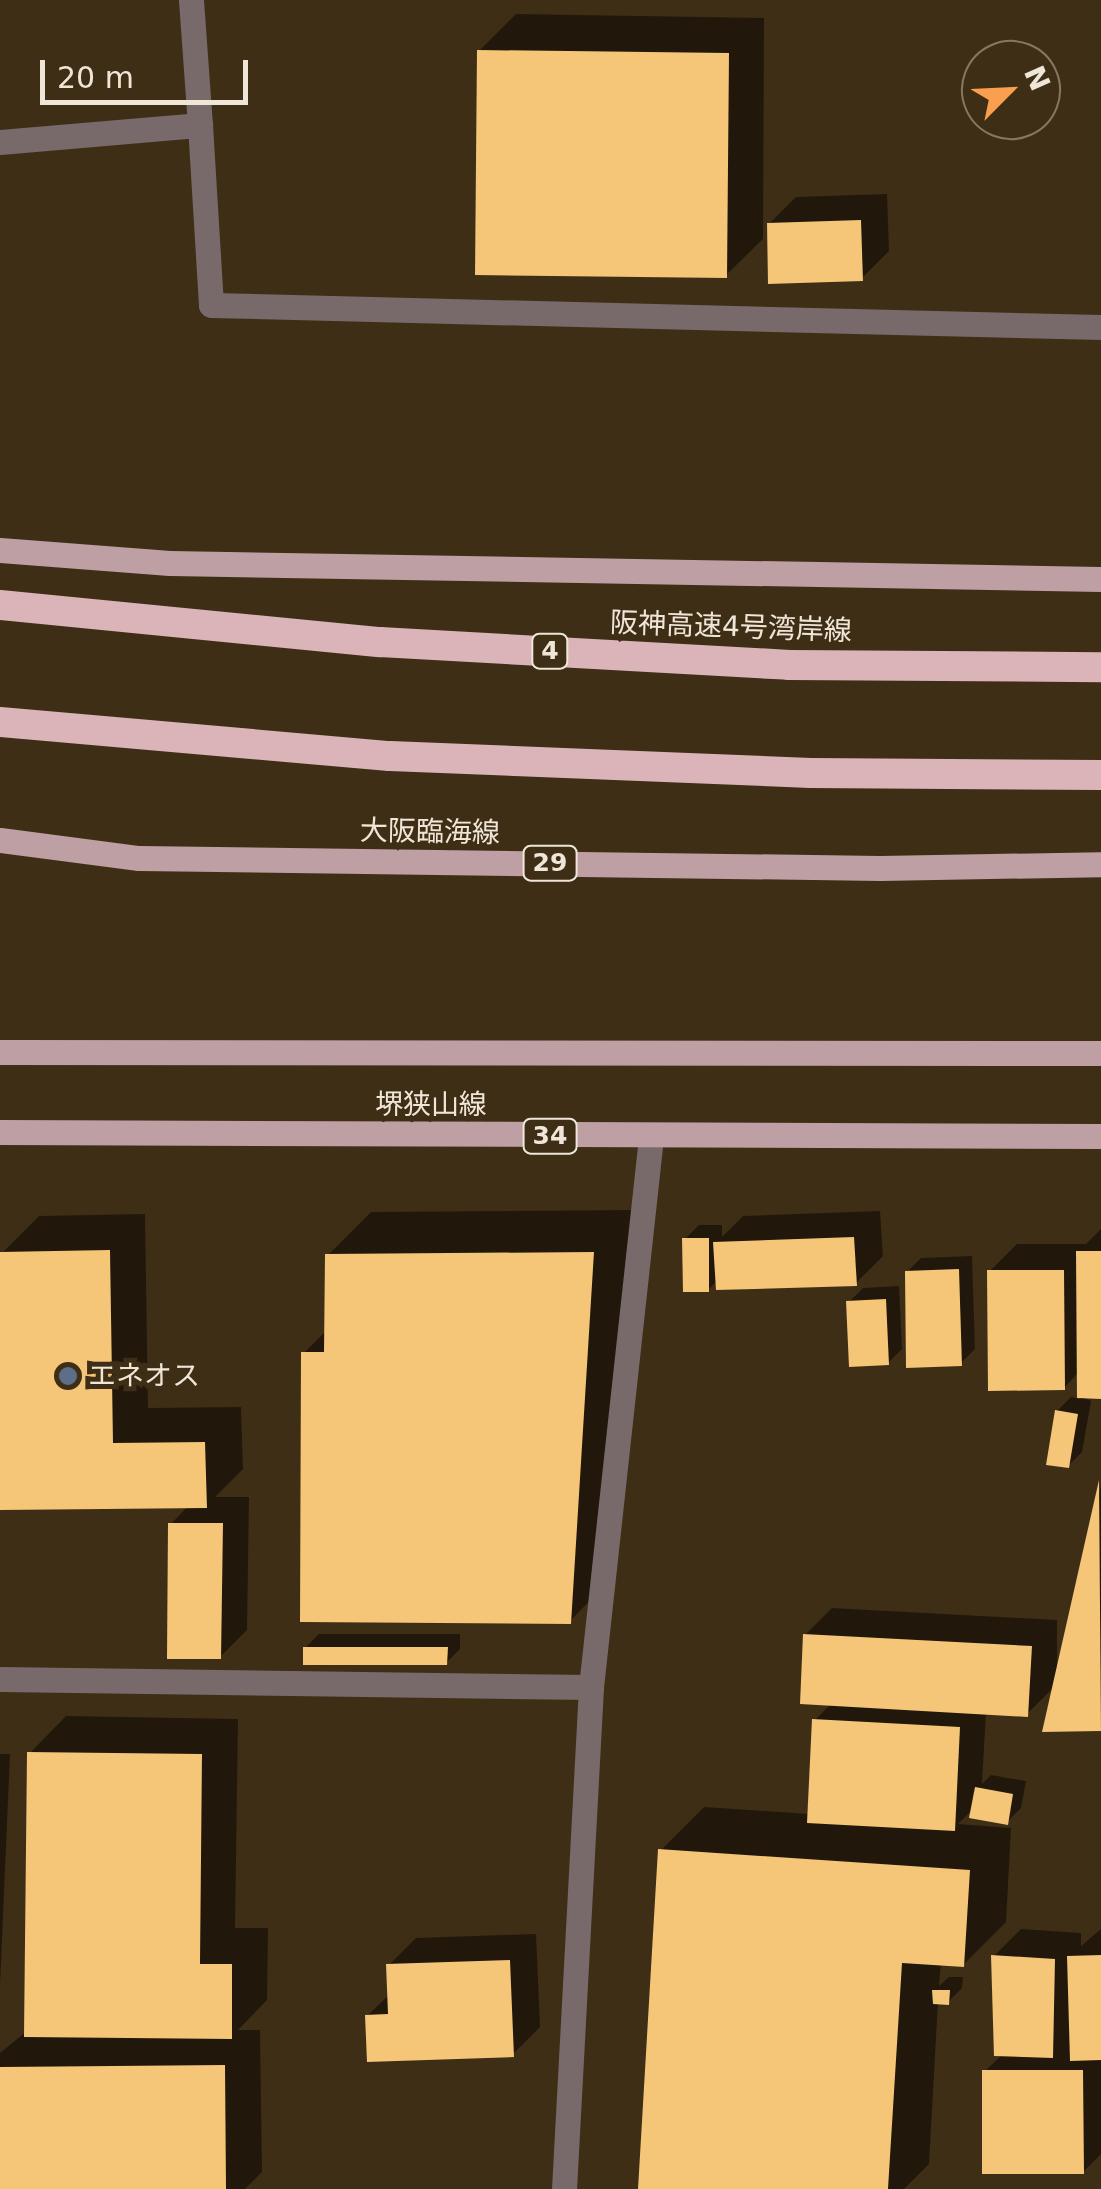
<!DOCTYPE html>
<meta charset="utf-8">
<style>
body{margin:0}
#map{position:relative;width:1101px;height:2189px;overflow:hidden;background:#3e2e16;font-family:"DejaVu Sans","Noto Sans JP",sans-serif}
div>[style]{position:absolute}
.shadow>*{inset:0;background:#0007}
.building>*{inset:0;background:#f5c578}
.minor>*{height:25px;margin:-12.5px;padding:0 12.5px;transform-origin:12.5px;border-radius:12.5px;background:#78696b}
.major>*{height:25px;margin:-12.5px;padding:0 12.5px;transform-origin:12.5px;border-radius:12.5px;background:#be9fa3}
.highway>*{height:30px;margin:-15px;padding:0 15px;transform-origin:15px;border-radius:15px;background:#dab4b9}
.dots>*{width:28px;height:28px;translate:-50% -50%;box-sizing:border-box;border:5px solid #3e2e16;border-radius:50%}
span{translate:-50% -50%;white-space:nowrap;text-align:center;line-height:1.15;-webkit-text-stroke:10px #3e2e16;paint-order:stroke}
.shield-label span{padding:2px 8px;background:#3e2e16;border:2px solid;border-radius:8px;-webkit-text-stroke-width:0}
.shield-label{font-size:25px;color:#f0e6d8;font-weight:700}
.street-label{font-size:28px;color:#f0e6d8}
.poi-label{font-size:28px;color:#f0e6d8}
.left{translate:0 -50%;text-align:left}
.north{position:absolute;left:961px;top:40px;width:100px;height:100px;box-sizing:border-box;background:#3e2e16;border:2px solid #857864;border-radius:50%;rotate:66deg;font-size:28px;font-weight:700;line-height:40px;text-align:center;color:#f0e6d8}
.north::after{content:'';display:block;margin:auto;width:35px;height:45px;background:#f99f4d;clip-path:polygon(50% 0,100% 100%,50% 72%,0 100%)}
.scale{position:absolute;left:40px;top:60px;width:208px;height:45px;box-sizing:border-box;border:5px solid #f0e6d8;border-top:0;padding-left:12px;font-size:30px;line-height:35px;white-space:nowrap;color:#f0e6d8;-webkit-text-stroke:8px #3e2e16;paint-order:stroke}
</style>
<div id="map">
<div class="shadow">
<i style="clip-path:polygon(516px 14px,764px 18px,763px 239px,726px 275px,479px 51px)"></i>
<i style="clip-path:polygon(887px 194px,889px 251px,862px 278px,769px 224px,796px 197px)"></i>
<i style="clip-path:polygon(636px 1210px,612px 1578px,570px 1621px,304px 1353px,327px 1330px,328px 1255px,371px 1212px)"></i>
<i style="clip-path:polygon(880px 1211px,883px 1256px,856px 1283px,718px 1280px,708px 1290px,685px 1239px,699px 1225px,722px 1225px,722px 1237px,743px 1216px)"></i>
<i style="clip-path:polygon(145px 1214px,148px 1408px,241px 1407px,243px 1469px,215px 1497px,249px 1497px,247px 1630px,220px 1657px,171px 1524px,188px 1506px,0 1508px,2px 1253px,39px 1216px)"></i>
<i style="clip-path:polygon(1101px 1229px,1101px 1396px,1080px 1396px,1091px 1401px,1082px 1452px,1068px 1466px,1057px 1411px,1071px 1397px,1080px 1399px,1079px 1372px,1064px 1388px,990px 1271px,1017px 1244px,1086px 1244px)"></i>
<i style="clip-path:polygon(972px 1256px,975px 1349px,961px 1363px,907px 1272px,921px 1258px)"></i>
<i style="clip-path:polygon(899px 1286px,902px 1349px,888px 1363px,849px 1302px,863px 1288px)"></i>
<i style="clip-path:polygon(1101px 1485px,1101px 1729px,1045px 1729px,1055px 1686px,1027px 1714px,986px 1712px,982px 1784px,991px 1775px,1026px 1781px,1021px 1808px,1007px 1822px,974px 1808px,958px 1824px,1011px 1828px,1006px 1922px,963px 1965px,941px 1963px,939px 1986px,949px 1977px,963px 1977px,962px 1988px,948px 2002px,938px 2002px,929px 2164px,904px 2189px,641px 2189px,661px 1850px,704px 1807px,809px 1814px,815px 1720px,832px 1703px,805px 1635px,832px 1608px,1057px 1620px,1057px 1675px)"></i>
<i style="clip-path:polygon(319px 1634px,460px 1634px,460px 1649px,446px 1663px,305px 1648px)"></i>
<i style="clip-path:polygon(66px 1716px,238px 1719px,235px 1928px,268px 1928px,267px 2000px,238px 2030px,260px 2030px,262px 2172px,245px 2189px,0 2189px,0 2053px,27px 2031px,30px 1753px)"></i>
<i style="clip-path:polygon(0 1754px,10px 1754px,0 1986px)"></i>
<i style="clip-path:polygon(1021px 1929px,1081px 1933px,1081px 1946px,1101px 1929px,1101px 2154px,1083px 2172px,985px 2071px,1003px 2054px,994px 1956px)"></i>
<i style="clip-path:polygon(536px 1934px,540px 2027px,513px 2054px,367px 2016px,390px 1994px,389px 1965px,416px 1938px)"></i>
</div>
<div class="building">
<i style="clip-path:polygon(477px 50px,729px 53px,727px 278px,475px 275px)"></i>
<i style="clip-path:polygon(861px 220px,863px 281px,768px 284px,767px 223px)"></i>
<i style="clip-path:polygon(854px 1237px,857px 1286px,716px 1290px,713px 1242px)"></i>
<i style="clip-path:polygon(682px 1238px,709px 1238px,709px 1292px,683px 1292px)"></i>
<i style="clip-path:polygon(110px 1250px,113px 1443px,205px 1442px,207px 1508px,0 1510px,0 1252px)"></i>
<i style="clip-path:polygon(1076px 1251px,1101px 1251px,1101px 1399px,1077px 1398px)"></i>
<i style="clip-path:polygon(594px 1252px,571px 1624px,300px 1622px,301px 1352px,324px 1352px,325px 1254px)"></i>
<i style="clip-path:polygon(959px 1269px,962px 1366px,906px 1368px,905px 1271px)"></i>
<i style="clip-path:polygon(987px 1270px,1064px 1270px,1065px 1390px,988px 1391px)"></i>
<i style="clip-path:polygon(886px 1299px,889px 1365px,849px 1367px,846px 1301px)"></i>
<i style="clip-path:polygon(1055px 1410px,1078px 1414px,1069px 1468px,1046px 1465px)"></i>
<i style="clip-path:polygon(1099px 1480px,1101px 1731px,1042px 1732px)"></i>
<i style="clip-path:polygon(168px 1523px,223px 1523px,221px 1659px,167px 1659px)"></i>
<i style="clip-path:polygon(803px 1634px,1032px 1646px,1028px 1717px,800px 1704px)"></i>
<i style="clip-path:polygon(303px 1647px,448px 1647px,447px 1665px,303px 1665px)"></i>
<i style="clip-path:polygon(812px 1719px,960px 1727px,955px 1831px,807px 1823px)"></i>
<i style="clip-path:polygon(27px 1752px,202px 1754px,200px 1964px,232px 1964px,232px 2039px,24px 2037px)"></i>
<i style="clip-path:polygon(975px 1787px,1013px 1794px,1008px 1825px,969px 1818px)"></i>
<i style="clip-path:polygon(658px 1849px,970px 1870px,964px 1967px,902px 1963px,888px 2189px,638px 2189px)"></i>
<i style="clip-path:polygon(991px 1955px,1055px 1959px,1053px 2058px,994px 2056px)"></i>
<i style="clip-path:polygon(1101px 1955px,1101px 2060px,1070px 2061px,1067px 1956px)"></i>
<i style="clip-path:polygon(510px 1960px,514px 2057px,367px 2062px,365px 2015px,388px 2014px,386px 1964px)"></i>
<i style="clip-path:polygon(932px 1990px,950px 1990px,949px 2005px,933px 2004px)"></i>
<i style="clip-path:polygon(225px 2065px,226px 2189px,0 2189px,0 2067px)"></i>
<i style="clip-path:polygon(982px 2070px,1083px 2070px,1084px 2174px,982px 2174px)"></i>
</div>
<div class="minor">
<i style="left:191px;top:0;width:125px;rotate:85.9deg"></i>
<i style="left:0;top:142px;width:201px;rotate:-4.9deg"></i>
<i style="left:200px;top:125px;width:180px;rotate:86.5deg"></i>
<i style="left:211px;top:305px;width:890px;rotate:1.42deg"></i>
<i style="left:0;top:1679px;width:591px;rotate:0.78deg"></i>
<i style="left:564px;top:2189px;width:503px;rotate:-86.92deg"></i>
<i style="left:591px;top:1687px;width:553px;rotate:-83.77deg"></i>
</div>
<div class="major">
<i style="left:0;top:550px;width:170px;rotate:4.4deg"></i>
<i style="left:170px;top:563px;width:931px;rotate:0.98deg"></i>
<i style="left:0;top:840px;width:140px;rotate:7.4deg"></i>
<i style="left:139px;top:858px;width:741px;rotate:0.77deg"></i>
<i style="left:880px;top:868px;width:221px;rotate:-1deg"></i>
<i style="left:0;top:1052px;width:1101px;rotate:0.05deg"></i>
<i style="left:0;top:1132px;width:1101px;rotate:0.21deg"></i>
</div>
<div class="highway">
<i style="left:0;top:605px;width:382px;rotate:5.6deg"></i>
<i style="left:380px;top:642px;width:410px;rotate:3.2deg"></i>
<i style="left:789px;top:665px;width:312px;rotate:0.4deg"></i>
<i style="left:0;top:722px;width:391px;rotate:5deg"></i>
<i style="left:390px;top:756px;width:421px;rotate:2.3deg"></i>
<i style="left:811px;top:773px;width:290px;rotate:0.4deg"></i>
</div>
<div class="dots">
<i style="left:68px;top:1376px;background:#5c6f8a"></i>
</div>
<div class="shield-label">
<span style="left:550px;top:651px">4</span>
<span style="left:550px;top:863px">29</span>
<span style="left:550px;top:1136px">34</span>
</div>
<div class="street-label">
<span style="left:731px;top:627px;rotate:2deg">阪神高速4号湾岸線</span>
<span style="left:430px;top:832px;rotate:1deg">大阪臨海線</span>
<span style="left:431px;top:1105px">堺狭山線</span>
</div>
<div class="poi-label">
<span class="left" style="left:88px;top:1376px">エネオス</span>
</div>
<div class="north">N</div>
<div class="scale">20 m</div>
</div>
